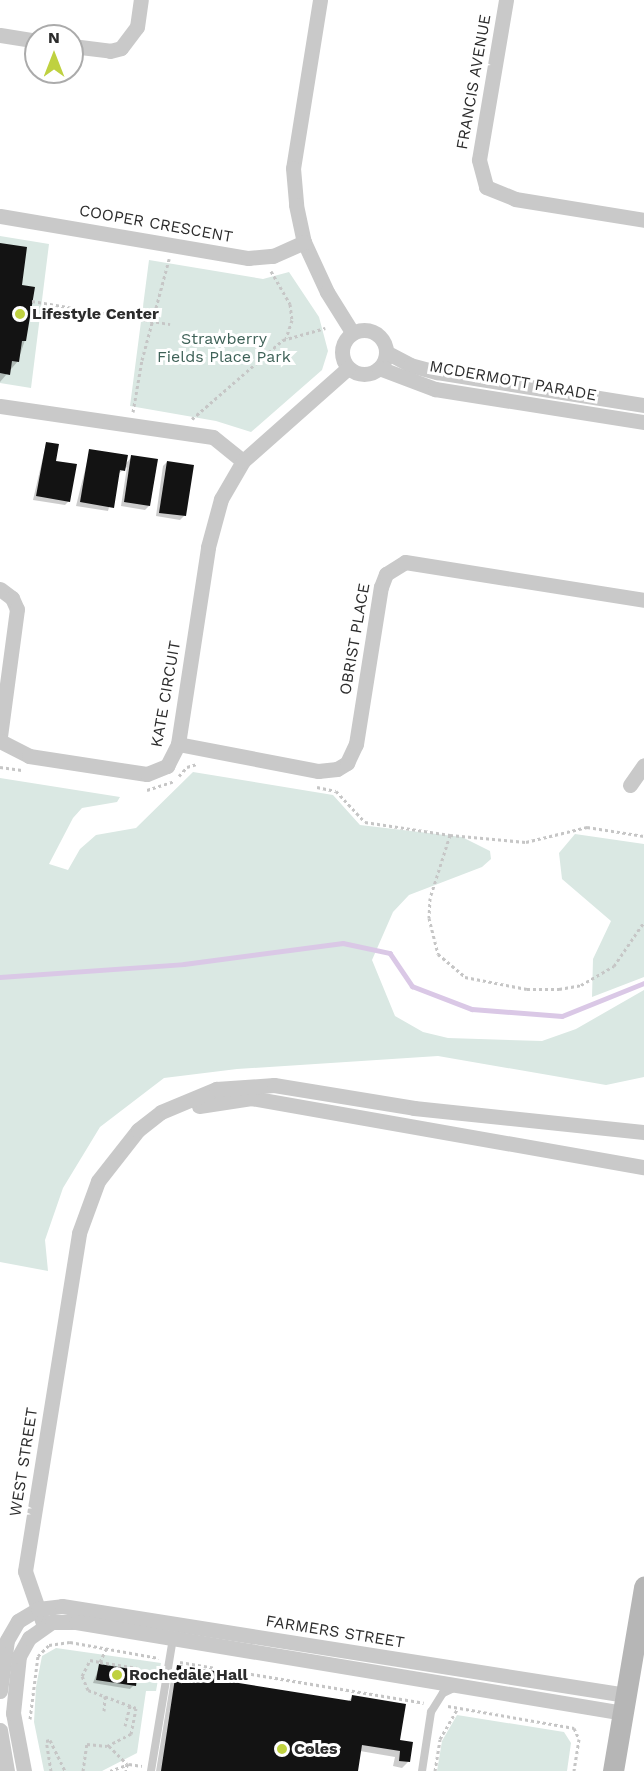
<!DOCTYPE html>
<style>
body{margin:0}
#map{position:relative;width:644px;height:1771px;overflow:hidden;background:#fff;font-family:"Work Sans",sans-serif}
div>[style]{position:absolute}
.green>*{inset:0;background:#dae8e3}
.shadow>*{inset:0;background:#0003}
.stream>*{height:4.5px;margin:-2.25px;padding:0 2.25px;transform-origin:2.25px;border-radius:2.25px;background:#dac8e6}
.building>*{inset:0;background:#131313}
.path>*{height:3px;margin-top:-1.5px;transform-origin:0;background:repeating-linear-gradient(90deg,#c6c6c6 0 3px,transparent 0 6px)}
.lane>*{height:8px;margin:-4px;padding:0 4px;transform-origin:4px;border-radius:4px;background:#c9c9c9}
.street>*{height:15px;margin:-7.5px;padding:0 7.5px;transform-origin:7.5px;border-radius:7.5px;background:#c9c9c9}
.street>.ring{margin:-7.5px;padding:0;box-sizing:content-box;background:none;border:15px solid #c9c9c9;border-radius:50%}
.secondary>*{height:21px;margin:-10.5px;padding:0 10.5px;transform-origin:10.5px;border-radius:10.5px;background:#b6b6b6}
.dots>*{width:16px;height:16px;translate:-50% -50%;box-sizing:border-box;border:3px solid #fff;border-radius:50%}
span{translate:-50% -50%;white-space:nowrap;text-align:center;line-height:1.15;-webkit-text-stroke:6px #fff;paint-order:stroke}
.street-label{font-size:16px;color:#2c2c2c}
.poi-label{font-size:16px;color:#2c2c2c;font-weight:700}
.left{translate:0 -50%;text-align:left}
.park-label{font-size:16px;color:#3f6258}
.north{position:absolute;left:24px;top:24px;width:60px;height:60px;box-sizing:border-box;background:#fff;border:2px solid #ababab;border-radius:50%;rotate:0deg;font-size:16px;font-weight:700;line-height:24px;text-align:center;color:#2c2c2c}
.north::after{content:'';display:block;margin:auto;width:21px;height:27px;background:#bfd140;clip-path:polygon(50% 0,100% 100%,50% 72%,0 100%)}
</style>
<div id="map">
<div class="green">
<i style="clip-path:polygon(0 236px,49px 244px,31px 388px,0 383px)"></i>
<i style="clip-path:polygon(149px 260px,263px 279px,289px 272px,319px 317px,328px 351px,322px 370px,251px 432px,216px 421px,130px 406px)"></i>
<i style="clip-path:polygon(193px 772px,333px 795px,360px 825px,462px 837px,490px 851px,491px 859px,482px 867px,409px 895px,393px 912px,372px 960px,395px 1016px,423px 1032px,448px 1038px,542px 1041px,576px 1029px,644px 990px,644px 1077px,606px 1085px,438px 1056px,237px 1069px,164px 1078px,100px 1127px,63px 1188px,45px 1240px,48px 1271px,0 1262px,0 778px,120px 797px,117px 802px,82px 808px,73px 818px,49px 864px,68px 870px,80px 849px,96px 835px,136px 828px)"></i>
<i style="clip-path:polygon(575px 834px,644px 844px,644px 977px,592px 997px,593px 959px,611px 921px,562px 879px,559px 853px)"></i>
<i style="clip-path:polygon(56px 1648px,161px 1663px,156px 1691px,146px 1691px,137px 1753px,102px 1771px,44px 1771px,34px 1722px,36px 1687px,42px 1656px)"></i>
<i style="clip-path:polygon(457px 1715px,564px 1732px,571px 1743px,567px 1771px,437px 1771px,442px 1741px)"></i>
</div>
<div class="shadow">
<i style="clip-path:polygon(0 244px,20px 286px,25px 340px,18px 361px,0 382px)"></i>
<i style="clip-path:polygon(46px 444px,69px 501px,65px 505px,33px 500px)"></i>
<i style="clip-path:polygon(90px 450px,125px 464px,132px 457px,149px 506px,145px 510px,121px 506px,127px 467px,118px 474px,108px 511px,76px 506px)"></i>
<i style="clip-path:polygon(167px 462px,184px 516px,180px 520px,156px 516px,163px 466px)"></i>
<i style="clip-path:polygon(100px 1665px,134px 1685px,130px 1689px,93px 1683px)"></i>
<i style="clip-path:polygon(178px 1667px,218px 1682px,348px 1702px,352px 1697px,398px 1741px,408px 1762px,402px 1768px,393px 1766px,395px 1757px,360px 1751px,356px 1771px,156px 1771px,172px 1673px)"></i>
</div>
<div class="stream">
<i style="left:0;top:977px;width:184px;rotate:-4deg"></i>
<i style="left:184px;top:964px;width:160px;rotate:-7.5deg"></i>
<i style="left:343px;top:943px;width:48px;rotate:12deg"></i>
<i style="left:390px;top:953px;width:40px;rotate:56deg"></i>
<i style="left:412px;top:986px;width:64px;rotate:21deg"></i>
<i style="left:472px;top:1009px;width:90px;rotate:4.4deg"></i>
<i style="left:562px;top:1016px;width:88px;rotate:-21.9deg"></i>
</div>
<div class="building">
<i style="clip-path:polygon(0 243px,27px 247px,22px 285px,35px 287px,26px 341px,22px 341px,19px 362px,12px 361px,10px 375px,0 373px)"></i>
<i style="clip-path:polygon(46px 442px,59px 444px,56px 461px,77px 464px,70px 502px,36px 496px)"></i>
<i style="clip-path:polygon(89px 449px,128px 455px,125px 471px,120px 470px,114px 508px,80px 502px)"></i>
<i style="clip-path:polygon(131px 455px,158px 459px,150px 506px,124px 502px)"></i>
<i style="clip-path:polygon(167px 461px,194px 465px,186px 516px,159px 513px)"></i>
<i style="clip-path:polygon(99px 1664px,138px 1670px,136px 1686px,96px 1680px)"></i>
<i style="clip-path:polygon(177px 1665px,221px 1672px,220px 1680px,351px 1701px,352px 1695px,406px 1704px,400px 1740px,413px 1742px,410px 1762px,399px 1761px,400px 1751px,362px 1745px,358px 1771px,161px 1771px)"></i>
</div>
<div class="path">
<i style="left:271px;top:271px;width:38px;rotate:60deg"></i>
<i style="left:290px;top:304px;width:16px;rotate:83deg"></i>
<i style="left:292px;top:320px;width:19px;rotate:108deg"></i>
<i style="left:32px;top:301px;width:140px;rotate:9.5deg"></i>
<i style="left:133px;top:412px;width:53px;rotate:-80.2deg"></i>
<i style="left:142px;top:360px;width:105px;rotate:-75deg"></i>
<i style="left:192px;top:419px;width:121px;rotate:-41deg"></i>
<i style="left:283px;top:340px;width:44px;rotate:-15.9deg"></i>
<i style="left:0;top:767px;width:22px;rotate:8deg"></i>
<i style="left:179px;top:776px;width:12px;rotate:-48deg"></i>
<i style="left:187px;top:767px;width:10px;rotate:-17deg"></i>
<i style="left:317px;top:787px;width:19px;rotate:12deg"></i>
<i style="left:336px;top:791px;width:42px;rotate:46.9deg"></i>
<i style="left:365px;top:822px;width:86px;rotate:8.7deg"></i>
<i style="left:450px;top:835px;width:76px;rotate:5.3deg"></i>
<i style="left:526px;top:842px;width:63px;rotate:-13.8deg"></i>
<i style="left:587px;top:827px;width:58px;rotate:9deg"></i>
<i style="left:147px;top:790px;width:28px;rotate:-18deg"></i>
<i style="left:450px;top:835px;width:66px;rotate:107.6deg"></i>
<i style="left:430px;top:898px;width:20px;rotate:93deg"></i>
<i style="left:429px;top:918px;width:37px;rotate:76deg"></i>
<i style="left:438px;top:954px;width:35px;rotate:40deg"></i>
<i style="left:465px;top:977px;width:63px;rotate:11deg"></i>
<i style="left:527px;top:989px;width:32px"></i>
<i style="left:559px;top:989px;width:22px;rotate:-10deg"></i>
<i style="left:581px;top:985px;width:38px;rotate:-30deg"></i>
<i style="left:614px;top:966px;width:53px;rotate:-55.7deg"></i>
<i style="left:100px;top:1662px;width:38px;rotate:9deg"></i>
<i style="left:180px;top:1662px;width:247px;rotate:9.5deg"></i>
<i style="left:448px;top:1706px;width:128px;rotate:9.9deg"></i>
<i style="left:574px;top:1728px;width:12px;rotate:66deg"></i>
<i style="left:579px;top:1739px;width:32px;rotate:99deg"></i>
<i style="left:104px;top:1711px;width:15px;rotate:-86deg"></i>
<i style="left:30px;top:1719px;width:64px;rotate:-82.8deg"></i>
<i style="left:38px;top:1656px;width:16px;rotate:-45deg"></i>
<i style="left:49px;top:1645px;width:21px;rotate:-8deg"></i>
<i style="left:70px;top:1642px;width:90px;rotate:10.2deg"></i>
<i style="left:125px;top:1726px;width:21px;rotate:-76deg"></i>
<i style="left:109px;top:1746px;width:25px;rotate:45deg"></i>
<i style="left:127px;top:1764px;width:7px;rotate:98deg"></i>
<i style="left:51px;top:1771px;width:30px;rotate:-99deg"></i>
<i style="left:46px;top:1741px;width:4px;rotate:-14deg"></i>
<i style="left:50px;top:1740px;width:34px;rotate:64deg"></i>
<i style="left:83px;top:1771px;width:27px;rotate:-82deg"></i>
<i style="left:87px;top:1744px;width:20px;rotate:6deg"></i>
<i style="left:107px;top:1746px;width:27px;rotate:-27deg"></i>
<i style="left:131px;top:1734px;width:26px;rotate:-79deg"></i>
<i style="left:136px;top:1708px;width:51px;rotate:-159.4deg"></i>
<i style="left:88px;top:1690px;width:15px;rotate:-113deg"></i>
<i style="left:82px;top:1676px;width:18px;rotate:-63deg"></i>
<i style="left:90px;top:1660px;width:10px;rotate:11deg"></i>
<i style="left:100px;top:1662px;width:14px;rotate:-65deg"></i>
<i style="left:110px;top:1771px;width:20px;rotate:-20deg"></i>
<i style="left:129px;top:1764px;width:13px;rotate:9deg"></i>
<i style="left:435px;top:1771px;width:32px;rotate:-81deg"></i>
<i style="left:440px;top:1739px;width:34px;rotate:-60deg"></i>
</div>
<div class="lane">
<i style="left:151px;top:1771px;width:135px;rotate:-80.6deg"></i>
<i style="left:422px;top:1771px;width:60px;rotate:-81.3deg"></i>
<i style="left:431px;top:1712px;width:22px;rotate:-58deg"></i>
<i style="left:443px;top:1693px;width:14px;rotate:-25deg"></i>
</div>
<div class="street">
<i style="left:320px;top:0;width:170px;rotate:99.1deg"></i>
<i style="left:293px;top:168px;width:37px;rotate:85deg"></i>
<i style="left:296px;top:205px;width:38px;rotate:78deg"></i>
<i style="left:304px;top:242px;width:55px;rotate:65.3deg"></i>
<i style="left:327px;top:292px;width:47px;rotate:58deg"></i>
<i style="left:506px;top:0;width:162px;rotate:99.6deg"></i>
<i style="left:479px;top:160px;width:28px;rotate:75deg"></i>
<i style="left:486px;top:187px;width:31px;rotate:22deg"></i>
<i style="left:515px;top:199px;width:131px;rotate:9.2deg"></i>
<i style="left:0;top:35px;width:36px;rotate:9deg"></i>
<i style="left:72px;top:46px;width:38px;rotate:7deg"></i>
<i style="left:110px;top:51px;width:11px;rotate:-15deg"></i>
<i style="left:121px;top:48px;width:26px;rotate:-53deg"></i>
<i style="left:137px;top:27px;width:27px;rotate:-82deg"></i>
<i style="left:0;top:216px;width:252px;rotate:9.6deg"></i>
<i style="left:248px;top:258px;width:25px;rotate:-5deg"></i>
<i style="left:273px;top:256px;width:34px;rotate:-24deg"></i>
<i class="ring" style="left:342px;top:330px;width:29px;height:29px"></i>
<i style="left:386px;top:352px;width:27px;rotate:28deg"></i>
<i style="left:410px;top:365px;width:28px;rotate:15deg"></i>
<i style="left:437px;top:372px;width:210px;rotate:9.1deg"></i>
<i style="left:379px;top:368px;width:60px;rotate:20.6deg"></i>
<i style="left:435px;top:389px;width:212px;rotate:9deg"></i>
<i style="left:0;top:406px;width:215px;rotate:8.3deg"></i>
<i style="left:213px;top:437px;width:38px;rotate:39deg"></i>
<i style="left:0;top:589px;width:15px;rotate:37deg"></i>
<i style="left:12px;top:598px;width:12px;rotate:66deg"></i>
<i style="left:17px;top:609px;width:129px;rotate:97.6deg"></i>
<i style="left:0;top:741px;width:33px;rotate:27deg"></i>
<i style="left:29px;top:756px;width:119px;rotate:8.7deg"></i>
<i style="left:147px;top:774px;width:22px;rotate:-22deg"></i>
<i style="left:167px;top:766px;width:25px;rotate:-63deg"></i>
<i style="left:178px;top:744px;width:199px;rotate:-81.3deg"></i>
<i style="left:208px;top:547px;width:50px;rotate:-74.8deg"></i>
<i style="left:221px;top:499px;width:44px;rotate:-59.9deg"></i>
<i style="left:243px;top:461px;width:140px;rotate:-41.5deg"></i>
<i style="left:178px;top:744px;width:143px;rotate:10.9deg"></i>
<i style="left:318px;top:771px;width:19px;rotate:-6deg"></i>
<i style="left:337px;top:769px;width:12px;rotate:-31deg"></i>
<i style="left:347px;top:763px;width:21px;rotate:-65deg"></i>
<i style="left:356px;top:744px;width:159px;rotate:-81deg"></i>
<i style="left:381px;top:587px;width:14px;rotate:-69deg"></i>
<i style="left:386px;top:574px;width:22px;rotate:-32deg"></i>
<i style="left:405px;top:562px;width:242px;rotate:9deg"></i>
<i style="left:630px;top:785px;width:24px;rotate:-55deg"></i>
<i style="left:199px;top:1106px;width:53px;rotate:-8.7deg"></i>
<i style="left:251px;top:1098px;width:399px;rotate:10deg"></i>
<i style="left:44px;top:1626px;width:58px;rotate:-109.1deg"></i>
<i style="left:25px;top:1571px;width:342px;rotate:-80.9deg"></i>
<i style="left:79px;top:1233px;width:55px;rotate:-69.9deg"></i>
<i style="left:98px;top:1181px;width:65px;rotate:-51.9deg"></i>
<i style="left:138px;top:1130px;width:29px;rotate:-38deg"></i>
<i style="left:161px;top:1112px;width:60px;rotate:-22.7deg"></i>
<i style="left:216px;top:1089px;width:58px;rotate:-3.9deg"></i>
<i style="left:274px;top:1085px;width:142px;rotate:9.3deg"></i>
<i style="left:414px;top:1108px;width:231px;rotate:6deg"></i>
<i style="left:0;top:1691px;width:51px;rotate:-82.2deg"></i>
<i style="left:7px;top:1640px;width:22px;rotate:-60deg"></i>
<i style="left:18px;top:1621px;width:23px;rotate:-31deg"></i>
<i style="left:38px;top:1609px;width:24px;rotate:-7deg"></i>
<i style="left:62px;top:1606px;width:571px;rotate:8.97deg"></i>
<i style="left:0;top:1730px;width:42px;rotate:80.3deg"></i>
<i style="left:24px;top:1771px;width:59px;rotate:-100.7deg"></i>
<i style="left:13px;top:1713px;width:57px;rotate:-84deg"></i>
<i style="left:19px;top:1656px;width:21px;rotate:-61deg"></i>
<i style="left:29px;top:1638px;width:28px;rotate:-35deg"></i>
<i style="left:52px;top:1622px;width:24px"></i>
<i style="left:76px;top:1622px;width:556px;rotate:9.43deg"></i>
</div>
<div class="secondary">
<i style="left:613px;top:1771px;width:187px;rotate:-80.4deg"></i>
</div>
<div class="dots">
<i style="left:20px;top:314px;background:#bfd140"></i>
<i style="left:117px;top:1675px;background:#bfd140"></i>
<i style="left:282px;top:1749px;background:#bfd140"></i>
</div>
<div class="street-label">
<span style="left:474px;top:82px;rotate:-80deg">FRANCIS AVENUE</span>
<span style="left:156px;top:224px;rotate:10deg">COOPER CRESCENT</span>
<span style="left:513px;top:381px;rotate:10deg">MCDERMOTT PARADE</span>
<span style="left:355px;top:639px;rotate:-80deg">OBRIST PLACE</span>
<span style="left:166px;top:694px;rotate:-80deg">KATE CIRCUIT</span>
<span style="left:24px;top:1462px;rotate:-81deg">WEST STREET</span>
<span style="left:335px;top:1632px;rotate:9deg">FARMERS STREET</span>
</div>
<div class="poi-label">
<span class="left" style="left:32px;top:314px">Lifestyle Center</span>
<span class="left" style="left:129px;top:1675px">Rochedale Hall</span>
<span class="left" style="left:294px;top:1749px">Coles</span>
</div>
<div class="park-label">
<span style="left:224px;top:348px">Strawberry<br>Fields Place Park</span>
</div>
<div class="north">N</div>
</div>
